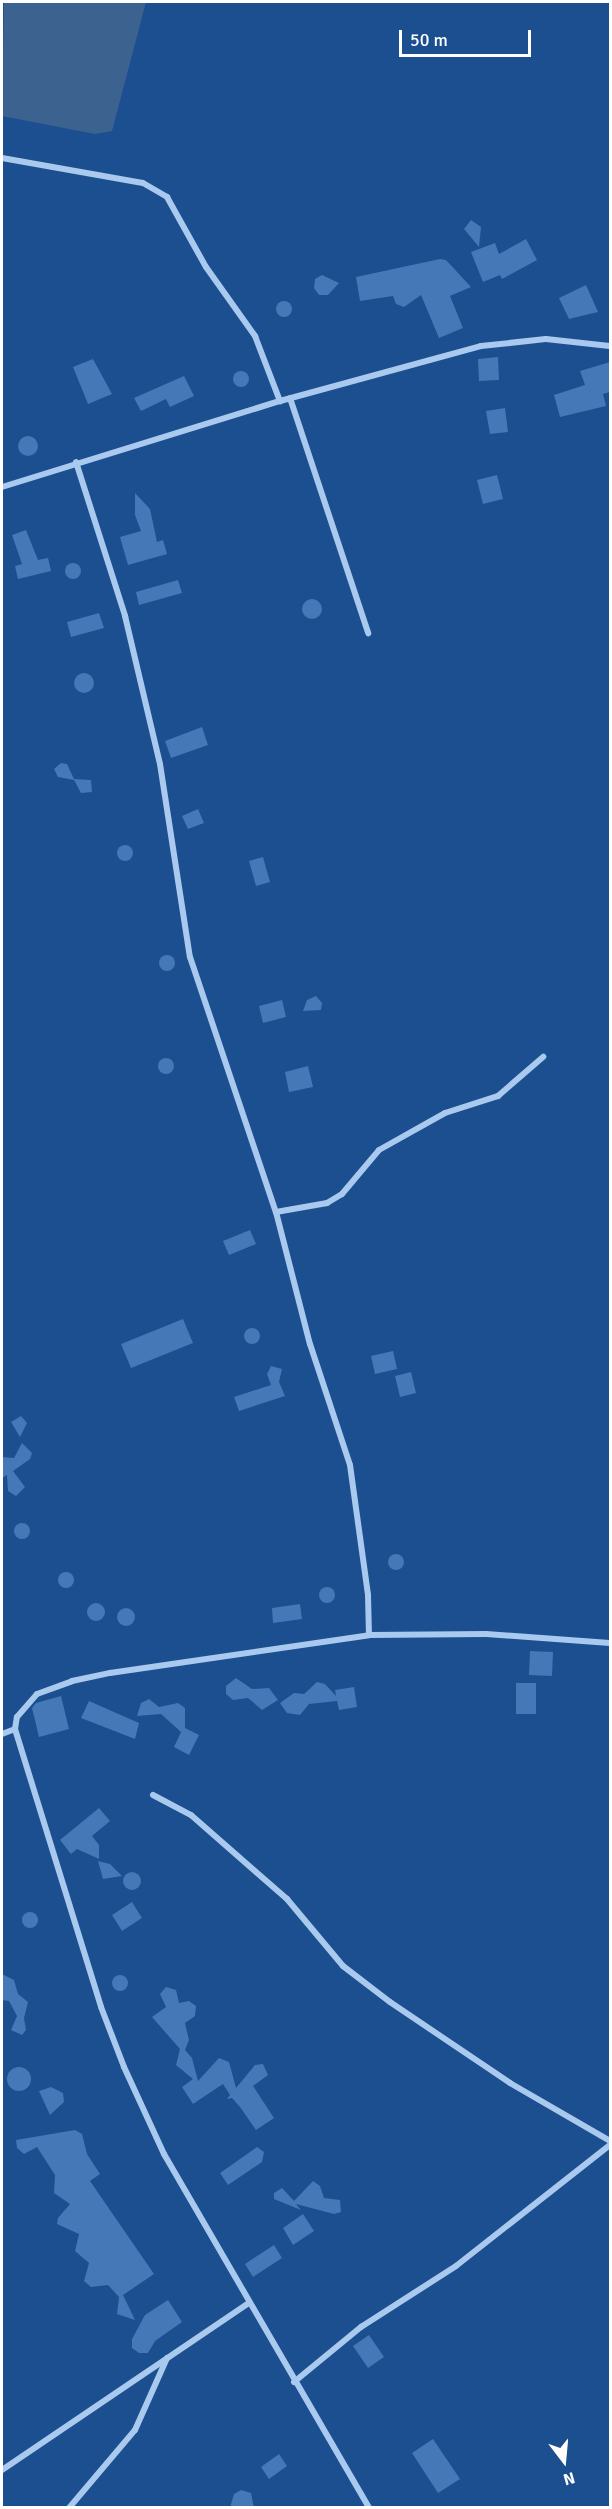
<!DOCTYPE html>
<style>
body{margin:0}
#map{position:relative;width:612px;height:2509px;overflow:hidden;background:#1b4f8f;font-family:Signika,sans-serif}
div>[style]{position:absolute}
.water>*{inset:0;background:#3c6290}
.building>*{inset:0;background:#4478b7}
.round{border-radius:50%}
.street>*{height:6px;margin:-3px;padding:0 3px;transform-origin:3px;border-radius:3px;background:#a9c9ee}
span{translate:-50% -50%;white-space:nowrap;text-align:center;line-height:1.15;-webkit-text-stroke:6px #1b4f8f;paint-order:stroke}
.frame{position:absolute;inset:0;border:3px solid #fff;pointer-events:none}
.north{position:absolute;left:534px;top:2431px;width:60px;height:60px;-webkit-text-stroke:4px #1b4f8f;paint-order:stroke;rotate:164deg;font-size:16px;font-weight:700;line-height:24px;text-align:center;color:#fff}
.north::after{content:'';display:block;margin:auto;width:21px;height:27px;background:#fff;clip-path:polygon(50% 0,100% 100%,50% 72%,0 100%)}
.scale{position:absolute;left:399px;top:30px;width:132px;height:27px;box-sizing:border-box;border:3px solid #fff;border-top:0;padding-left:8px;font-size:18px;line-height:21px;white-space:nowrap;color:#fff;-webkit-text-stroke:4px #1b4f8f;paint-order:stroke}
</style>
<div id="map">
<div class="water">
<i style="clip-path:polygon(4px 2px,146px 2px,112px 131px,95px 134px,2px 116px)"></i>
</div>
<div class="building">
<i style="clip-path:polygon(471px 220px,481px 227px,479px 247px,464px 229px)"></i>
<i style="clip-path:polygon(526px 239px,537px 260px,502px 279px,500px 275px,483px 282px,471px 252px,495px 243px,499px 254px)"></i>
<i style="clip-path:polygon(440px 259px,446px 260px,471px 287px,450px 296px,463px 328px,439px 338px,421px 295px,404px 307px,396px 304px,393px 296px,360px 301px,356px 277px)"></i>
<i style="clip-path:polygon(322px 275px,339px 283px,328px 295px,319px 295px,314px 288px,315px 279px)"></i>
<i style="clip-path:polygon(586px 285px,598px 312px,569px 319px,559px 298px)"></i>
<i class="round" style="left:276px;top:301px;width:16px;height:16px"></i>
<i style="clip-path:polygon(498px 357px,499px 380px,479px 381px,478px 359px)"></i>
<i style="clip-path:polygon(93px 359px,112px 394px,88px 404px,73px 367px)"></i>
<i style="clip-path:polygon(610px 362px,610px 392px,603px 394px,606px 406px,560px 417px,554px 395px,585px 385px,580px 371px)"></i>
<i class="round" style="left:233px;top:371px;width:16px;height:16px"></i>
<i style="clip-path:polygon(184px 376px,194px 396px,170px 407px,166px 399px,141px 411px,134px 398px)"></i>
<i style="clip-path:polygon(505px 408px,508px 432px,490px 434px,486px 411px)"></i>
<i class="round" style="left:18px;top:436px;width:20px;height:20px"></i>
<i style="clip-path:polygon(497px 475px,503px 499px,483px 504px,477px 480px)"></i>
<i style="clip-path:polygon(135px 493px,150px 509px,157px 542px,163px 540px,167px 554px,128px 565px,120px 537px,141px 531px,135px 515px)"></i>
<i style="clip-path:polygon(26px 530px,38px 560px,48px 558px,51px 571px,18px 579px,15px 566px,22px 564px,12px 535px)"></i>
<i class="round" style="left:65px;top:563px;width:16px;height:16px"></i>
<i style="clip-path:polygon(178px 580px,182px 593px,139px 605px,136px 592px)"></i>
<i class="round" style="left:302px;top:599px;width:20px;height:20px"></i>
<i style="clip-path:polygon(99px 613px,104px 628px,71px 637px,67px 622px)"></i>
<i class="round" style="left:74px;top:673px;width:20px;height:20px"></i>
<i style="clip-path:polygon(202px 727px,208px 745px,171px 758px,165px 741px)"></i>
<i style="clip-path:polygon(61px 763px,67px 764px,74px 779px,91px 780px,92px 792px,81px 793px,74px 780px,58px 777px,54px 769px)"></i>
<i style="clip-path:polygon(198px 809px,204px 823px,188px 829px,182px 816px)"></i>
<i class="round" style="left:117px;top:845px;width:16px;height:16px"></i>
<i style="clip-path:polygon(263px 857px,270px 882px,256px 886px,249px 861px)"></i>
<i class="round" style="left:159px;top:955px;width:16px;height:16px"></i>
<i style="clip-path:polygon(316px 996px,322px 1003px,321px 1010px,303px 1011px,307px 1000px)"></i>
<i style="clip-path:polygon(282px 1000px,286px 1017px,263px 1023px,259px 1006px)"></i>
<i class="round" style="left:158px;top:1058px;width:16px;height:16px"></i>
<i style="clip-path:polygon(308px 1066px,313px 1087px,289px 1092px,285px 1072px)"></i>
<i style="clip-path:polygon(250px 1230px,256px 1244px,229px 1255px,223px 1241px)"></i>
<i style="clip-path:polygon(183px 1319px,193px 1343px,131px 1368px,121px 1344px)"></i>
<i class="round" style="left:244px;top:1328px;width:16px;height:16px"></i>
<i style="clip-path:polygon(393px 1351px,397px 1369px,375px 1374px,371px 1356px)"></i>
<i style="clip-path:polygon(271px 1366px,282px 1369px,279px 1382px,285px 1396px,239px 1411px,234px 1397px,271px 1385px,267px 1374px)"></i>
<i style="clip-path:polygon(411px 1372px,416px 1393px,400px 1397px,395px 1376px)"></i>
<i style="clip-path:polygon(21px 1416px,27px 1423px,20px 1437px,11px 1422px)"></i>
<i style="clip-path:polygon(22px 1443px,32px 1453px,30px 1459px,13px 1471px,25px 1487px,16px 1496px,8px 1491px,7px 1475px,2px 1478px,2px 1457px,14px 1458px)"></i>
<i class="round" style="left:14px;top:1523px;width:16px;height:16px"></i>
<i class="round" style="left:388px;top:1554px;width:16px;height:16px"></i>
<i class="round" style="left:58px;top:1572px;width:16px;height:16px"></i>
<i class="round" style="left:319px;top:1587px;width:16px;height:16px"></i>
<i class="round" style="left:87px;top:1603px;width:18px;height:18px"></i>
<i style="clip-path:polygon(300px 1604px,302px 1619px,273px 1623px,272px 1608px)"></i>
<i class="round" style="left:117px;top:1608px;width:18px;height:18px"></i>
<i style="clip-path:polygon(530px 1651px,553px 1652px,552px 1676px,529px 1675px)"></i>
<i style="clip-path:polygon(236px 1678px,252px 1689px,269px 1688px,278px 1700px,262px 1710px,248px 1698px,233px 1700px,226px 1694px,226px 1686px)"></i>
<i style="clip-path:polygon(317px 1682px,325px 1684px,336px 1696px,335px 1690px,354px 1687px,357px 1707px,339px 1710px,337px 1701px,309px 1704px,300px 1715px,287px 1713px,280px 1703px,294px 1693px,304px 1694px)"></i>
<i style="clip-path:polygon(516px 1683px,536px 1683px,536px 1714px,516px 1714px)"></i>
<i style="clip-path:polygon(61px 1696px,69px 1729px,39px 1737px,32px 1708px,36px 1703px)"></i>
<i style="clip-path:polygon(149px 1699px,159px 1707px,178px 1703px,185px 1708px,185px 1728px,199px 1735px,189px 1755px,174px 1747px,181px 1732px,161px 1714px,137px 1716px,141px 1703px)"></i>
<i style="clip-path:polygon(89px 1701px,139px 1723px,135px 1739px,81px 1718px)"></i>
<i style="clip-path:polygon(99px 1808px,110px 1821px,92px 1836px,99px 1845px,99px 1859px,77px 1849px,71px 1854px,60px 1840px)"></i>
<i style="clip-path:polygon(98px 1861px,110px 1864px,122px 1876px,103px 1879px)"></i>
<i class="round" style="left:123px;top:1872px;width:18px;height:18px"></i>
<i style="clip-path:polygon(132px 1902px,142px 1918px,122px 1931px,112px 1915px)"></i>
<i class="round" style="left:22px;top:1912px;width:16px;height:16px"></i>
<i style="clip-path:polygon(2px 1974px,14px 1980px,18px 1994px,28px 2002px,24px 2018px,26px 2030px,22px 2035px,11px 2030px,17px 2016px,9px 2001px,2px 2000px)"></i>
<i class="round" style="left:112px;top:1975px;width:16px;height:16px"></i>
<i style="clip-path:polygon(166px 1987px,176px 1990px,179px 2003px,189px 2001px,196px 2006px,195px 2016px,185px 2023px,189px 2040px,185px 2050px,192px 2058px,198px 2081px,219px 2058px,229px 2062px,236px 2088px,255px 2065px,263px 2064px,268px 2075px,253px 2086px,274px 2118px,256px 2130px,240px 2107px,232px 2098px,227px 2099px,230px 2095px,223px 2084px,193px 2104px,182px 2087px,193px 2079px,176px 2065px,180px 2049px,152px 2017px,166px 2007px,160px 1994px)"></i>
<i class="round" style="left:7px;top:2067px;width:24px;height:24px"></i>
<i style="clip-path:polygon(51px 2087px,63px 2093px,64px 2102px,50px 2115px,39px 2091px)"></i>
<i style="clip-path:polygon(75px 2130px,82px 2134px,87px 2154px,100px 2174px,90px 2181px,154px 2274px,123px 2295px,135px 2320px,117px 2314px,119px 2297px,108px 2285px,91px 2287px,84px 2281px,89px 2263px,75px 2251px,79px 2234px,57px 2224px,58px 2218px,70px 2204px,54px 2193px,55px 2175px,37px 2147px,24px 2154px,17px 2148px,16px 2140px)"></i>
<i style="clip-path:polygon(257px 2147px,264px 2152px,262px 2162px,228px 2185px,220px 2173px)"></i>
<i style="clip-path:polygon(313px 2181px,320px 2186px,324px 2198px,340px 2200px,341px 2212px,334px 2214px,296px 2204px,301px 2210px,274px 2199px,274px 2193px,282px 2188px,294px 2201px)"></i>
<i style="clip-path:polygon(303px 2214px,314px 2231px,293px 2245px,283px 2228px)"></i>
<i style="clip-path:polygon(274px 2245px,282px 2258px,253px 2277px,245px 2264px)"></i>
<i style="clip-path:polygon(168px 2300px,182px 2322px,155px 2341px,148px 2353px,139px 2353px,132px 2348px,132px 2339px,145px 2315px)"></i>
<i style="clip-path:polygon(369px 2335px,384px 2357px,368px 2368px,353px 2346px)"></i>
<i style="clip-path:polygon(433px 2439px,460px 2479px,438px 2493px,412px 2453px)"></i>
<i style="clip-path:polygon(279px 2454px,287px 2466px,269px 2479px,261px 2467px)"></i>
<i style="clip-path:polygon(241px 2490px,251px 2493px,254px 2508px,230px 2508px,234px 2494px)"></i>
</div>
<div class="street">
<i style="left:2px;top:158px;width:143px;rotate:10.1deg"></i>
<i style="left:143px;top:183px;width:28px;rotate:30deg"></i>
<i style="left:167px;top:197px;width:80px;rotate:60.9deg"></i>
<i style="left:206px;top:267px;width:85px;rotate:54.6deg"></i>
<i style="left:255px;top:336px;width:70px;rotate:69deg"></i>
<i style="left:290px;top:398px;width:248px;rotate:71.6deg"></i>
<i style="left:76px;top:462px;width:162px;rotate:72.3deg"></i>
<i style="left:125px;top:616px;width:152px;rotate:76.7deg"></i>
<i style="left:160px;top:764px;width:195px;rotate:81.2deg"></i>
<i style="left:190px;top:957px;width:269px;rotate:71.4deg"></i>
<i style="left:276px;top:1212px;width:136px;rotate:75.6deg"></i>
<i style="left:310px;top:1344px;width:127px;rotate:71.7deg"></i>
<i style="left:350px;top:1465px;width:131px;rotate:82.1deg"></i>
<i style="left:368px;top:1595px;width:40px;rotate:88.6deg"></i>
<i style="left:2px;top:487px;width:291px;rotate:-17.2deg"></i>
<i style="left:280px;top:401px;width:208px;rotate:-15.3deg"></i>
<i style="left:481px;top:346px;width:65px;rotate:-6.1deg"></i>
<i style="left:546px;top:339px;width:64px;rotate:6.2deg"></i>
<i style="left:276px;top:1212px;width:52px;rotate:-10deg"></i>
<i style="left:327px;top:1203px;width:17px;rotate:-31deg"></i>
<i style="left:342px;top:1194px;width:57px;rotate:-49.9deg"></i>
<i style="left:379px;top:1150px;width:76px;rotate:-29.3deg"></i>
<i style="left:445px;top:1113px;width:56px;rotate:-17.8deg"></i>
<i style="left:498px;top:1096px;width:60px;rotate:-40.9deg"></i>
<i style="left:15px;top:1729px;width:291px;rotate:72.8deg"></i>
<i style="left:101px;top:2007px;width:64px;rotate:69deg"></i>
<i style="left:124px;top:2067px;width:96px;rotate:65.3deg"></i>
<i style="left:164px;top:2154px;width:409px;rotate:59.9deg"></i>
<i style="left:2px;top:1734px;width:14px;rotate:-21deg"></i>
<i style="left:15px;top:1729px;width:12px;rotate:-81deg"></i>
<i style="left:17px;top:1717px;width:30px;rotate:-49deg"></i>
<i style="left:37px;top:1694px;width:37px;rotate:-20deg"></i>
<i style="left:72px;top:1681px;width:39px;rotate:-12deg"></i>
<i style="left:110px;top:1673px;width:262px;rotate:-8.3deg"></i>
<i style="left:369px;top:1635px;width:117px;rotate:-0.5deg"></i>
<i style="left:486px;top:1634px;width:124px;rotate:4.2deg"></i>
<i style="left:153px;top:1795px;width:43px;rotate:27.8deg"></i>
<i style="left:191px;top:1815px;width:128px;rotate:41.2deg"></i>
<i style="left:287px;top:1899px;width:87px;rotate:50.1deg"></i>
<i style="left:343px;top:1966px;width:59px;rotate:37.5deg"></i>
<i style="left:390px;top:2002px;width:145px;rotate:34deg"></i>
<i style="left:510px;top:2083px;width:116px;rotate:30.1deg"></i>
<i style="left:294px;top:2382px;width:87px;rotate:-39.4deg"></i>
<i style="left:361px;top:2327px;width:113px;rotate:-32.7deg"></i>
<i style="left:456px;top:2266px;width:196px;rotate:-38.2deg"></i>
<i style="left:2px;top:2470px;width:298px;rotate:-34.1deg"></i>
<i style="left:69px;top:2508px;width:102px;rotate:-49.8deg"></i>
<i style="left:135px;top:2430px;width:79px;rotate:-66deg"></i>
</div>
<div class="frame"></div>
<div class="north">N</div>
<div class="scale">50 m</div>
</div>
